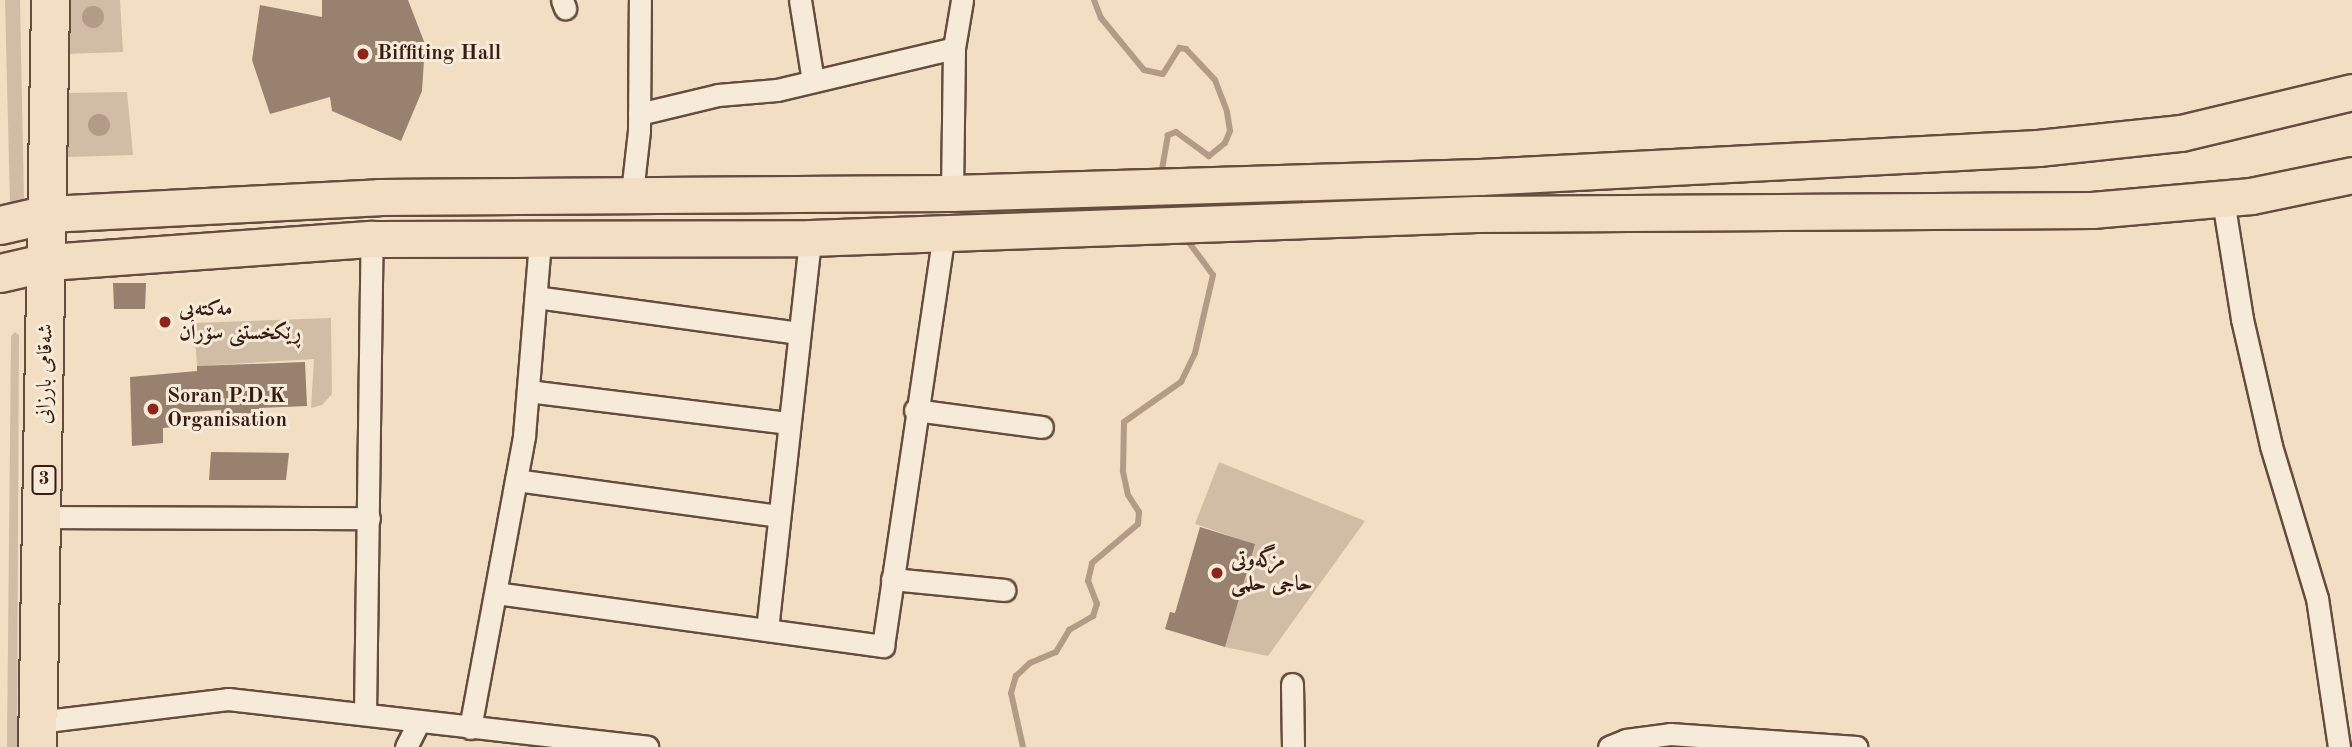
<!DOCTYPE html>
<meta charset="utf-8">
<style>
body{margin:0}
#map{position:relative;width:2352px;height:747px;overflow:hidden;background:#f1dec3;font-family:"Old Standard TT",Amiri,serif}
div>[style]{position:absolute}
.green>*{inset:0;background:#d1bda5}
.water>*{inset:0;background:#b29c87}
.round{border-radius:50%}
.stream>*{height:6px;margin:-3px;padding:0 3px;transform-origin:3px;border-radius:3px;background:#b29c87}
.building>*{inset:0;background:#98816f}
.roads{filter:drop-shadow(2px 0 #664c3f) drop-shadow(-2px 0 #664c3f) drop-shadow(0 2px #664c3f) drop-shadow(0 -2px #664c3f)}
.minor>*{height:21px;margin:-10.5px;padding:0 10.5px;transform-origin:10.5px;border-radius:10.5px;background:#f6ead8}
.primary>*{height:35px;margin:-17.5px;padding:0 17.5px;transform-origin:17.5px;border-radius:17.5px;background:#f1dec3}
.trunk>*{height:37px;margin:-18.5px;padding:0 18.5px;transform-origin:18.5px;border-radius:18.5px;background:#f1dec3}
.dots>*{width:19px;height:19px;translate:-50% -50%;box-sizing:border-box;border:4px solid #f6ead8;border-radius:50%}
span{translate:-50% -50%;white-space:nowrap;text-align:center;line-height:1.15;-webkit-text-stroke:6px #f6ead8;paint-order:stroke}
.shield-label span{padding:2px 5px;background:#f6ead8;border:2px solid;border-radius:5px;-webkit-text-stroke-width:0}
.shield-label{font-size:19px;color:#371c13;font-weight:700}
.poi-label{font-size:21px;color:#371c13;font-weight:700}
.left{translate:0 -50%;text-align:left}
.street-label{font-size:21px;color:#371c13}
</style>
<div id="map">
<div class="green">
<i style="clip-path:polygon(5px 0,20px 0,24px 202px,18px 209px,10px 202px)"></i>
<i style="clip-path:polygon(61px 0,120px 0,123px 52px,64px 54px)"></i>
<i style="clip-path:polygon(127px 92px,133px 155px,68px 157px,66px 93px)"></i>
<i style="clip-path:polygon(331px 318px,332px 394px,322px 405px,311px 408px,314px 359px,197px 366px,194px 323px)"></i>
<i style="clip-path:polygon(15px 332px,19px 335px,17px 747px,7px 747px,11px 336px)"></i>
<i style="clip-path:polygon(1219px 462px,1365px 521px,1268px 656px,1225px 647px,1254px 544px,1195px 524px)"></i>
</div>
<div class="water">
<i class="round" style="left:82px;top:6px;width:22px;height:22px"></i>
<i class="round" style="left:88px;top:114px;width:22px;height:22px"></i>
</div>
<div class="stream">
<i style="left:1094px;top:0;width:19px;rotate:69deg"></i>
<i style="left:1101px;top:18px;width:67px;rotate:50.4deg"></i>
<i style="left:1144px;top:70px;width:19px;rotate:12deg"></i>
<i style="left:1163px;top:74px;width:31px;rotate:-58deg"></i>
<i style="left:1179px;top:48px;width:7px;rotate:8deg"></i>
<i style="left:1186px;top:49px;width:42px;rotate:46.9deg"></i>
<i style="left:1215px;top:80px;width:34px;rotate:69deg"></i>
<i style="left:1227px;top:112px;width:19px;rotate:81deg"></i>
<i style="left:1230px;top:131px;width:13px;rotate:113deg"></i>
<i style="left:1225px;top:143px;width:21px;rotate:141deg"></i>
<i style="left:1209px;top:156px;width:41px;rotate:-144deg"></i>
<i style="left:1176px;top:132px;width:9px;rotate:159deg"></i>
<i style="left:1168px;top:135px;width:34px;rotate:100deg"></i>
<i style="left:1023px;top:747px;width:55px;rotate:-102.5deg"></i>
<i style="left:1011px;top:693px;width:18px;rotate:-74deg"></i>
<i style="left:1016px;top:676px;width:19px;rotate:-43deg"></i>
<i style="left:1030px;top:663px;width:28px;rotate:-23deg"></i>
<i style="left:1056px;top:652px;width:26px;rotate:-59deg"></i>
<i style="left:1069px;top:630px;width:28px;rotate:-30deg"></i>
<i style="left:1093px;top:616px;width:13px;rotate:-72deg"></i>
<i style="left:1097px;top:604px;width:25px;rotate:-111deg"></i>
<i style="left:1088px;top:581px;width:18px;rotate:-77deg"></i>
<i style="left:1092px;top:563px;width:60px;rotate:-40.3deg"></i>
<i style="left:1138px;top:524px;width:12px;rotate:-85deg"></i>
<i style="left:1139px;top:512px;width:20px;rotate:-123deg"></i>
<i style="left:1128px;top:495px;width:25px;rotate:-102deg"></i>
<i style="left:1123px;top:471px;width:49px;rotate:-88.8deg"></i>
<i style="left:1124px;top:422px;width:70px;rotate:-35.1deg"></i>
<i style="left:1181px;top:382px;width:32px;rotate:-64deg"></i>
<i style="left:1195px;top:353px;width:80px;rotate:-77deg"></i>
<i style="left:1213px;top:275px;width:47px;rotate:-126.4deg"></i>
</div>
<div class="building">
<i style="clip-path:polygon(322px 0,408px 0,425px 44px,422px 91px,401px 141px,332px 111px,330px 97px,270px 114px,252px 60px,260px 5px,322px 17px)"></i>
<i style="clip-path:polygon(113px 283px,146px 283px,145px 309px,114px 309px)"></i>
<i style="clip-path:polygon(305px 362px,307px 406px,259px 408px,260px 424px,222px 425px,221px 410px,175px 413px,175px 427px,163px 428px,163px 443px,132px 446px,130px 377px,197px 371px,197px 366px)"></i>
<i style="clip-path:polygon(211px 452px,289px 453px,286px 480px,209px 480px)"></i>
<i style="clip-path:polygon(1200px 527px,1255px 544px,1225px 647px,1165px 629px,1170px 612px,1175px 613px)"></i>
</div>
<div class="roads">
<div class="minor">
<i style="left:562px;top:0;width:9px;rotate:69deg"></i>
<i style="left:800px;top:0;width:82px;rotate:80.9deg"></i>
<i style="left:639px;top:114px;width:81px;rotate:-13.5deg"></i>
<i style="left:718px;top:95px;width:59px;rotate:-4.8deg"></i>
<i style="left:777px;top:90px;width:182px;rotate:-13.3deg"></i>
<i style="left:632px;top:193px;width:62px;rotate:-83.6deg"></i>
<i style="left:639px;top:131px;width:131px;rotate:-89.6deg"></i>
<i style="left:952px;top:193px;width:145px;rotate:-89.2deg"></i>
<i style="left:954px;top:48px;width:49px;rotate:-80.5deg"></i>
<i style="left:2223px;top:200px;width:121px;rotate:80.9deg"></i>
<i style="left:2242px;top:319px;width:130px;rotate:77.1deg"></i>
<i style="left:2271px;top:446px;width:159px;rotate:73.2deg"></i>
<i style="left:2317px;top:598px;width:151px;rotate:81.6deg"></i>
<i style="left:536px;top:297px;width:264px;rotate:7.8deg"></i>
<i style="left:528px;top:391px;width:263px;rotate:7deg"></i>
<i style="left:915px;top:410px;width:128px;rotate:7.6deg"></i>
<i style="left:516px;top:480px;width:265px;rotate:7.8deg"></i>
<i style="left:43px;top:517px;width:326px;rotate:0.2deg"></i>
<i style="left:892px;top:579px;width:113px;rotate:5.6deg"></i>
<i style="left:496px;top:593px;width:391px;rotate:7.8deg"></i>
<i style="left:883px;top:646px;width:417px;rotate:-81.6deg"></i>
<i style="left:767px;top:630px;width:394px;rotate:-83.7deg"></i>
<i style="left:1292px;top:684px;width:63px;rotate:89.1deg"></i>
<i style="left:365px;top:714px;width:475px;rotate:-89.2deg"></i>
<i style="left:38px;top:722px;width:191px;rotate:-6.9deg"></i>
<i style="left:228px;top:699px;width:422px;rotate:6.5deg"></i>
<i style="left:470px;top:728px;width:297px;rotate:-79.5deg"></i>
<i style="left:524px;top:436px;width:196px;rotate:-85.3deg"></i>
<i style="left:406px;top:747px;width:28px;rotate:-63deg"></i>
<i style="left:1609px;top:747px;width:18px;rotate:-22deg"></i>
<i style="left:1626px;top:740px;width:44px;rotate:-7.8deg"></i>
<i style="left:1670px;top:734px;width:187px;rotate:4deg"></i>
</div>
<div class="primary">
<i style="left:48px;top:214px;width:331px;rotate:-2.9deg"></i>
<i style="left:379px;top:197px;width:573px;rotate:-0.4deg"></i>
<i style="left:952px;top:193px;width:528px;rotate:-1.74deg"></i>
<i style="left:1480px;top:177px;width:559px;rotate:-2.98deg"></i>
<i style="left:2038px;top:148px;width:144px;rotate:-6deg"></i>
<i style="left:2181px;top:133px;width:176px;rotate:-13.5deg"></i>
<i style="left:48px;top:262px;width:325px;rotate:-4.1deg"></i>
<i style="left:372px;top:239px;width:438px;rotate:-0.1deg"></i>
<i style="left:810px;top:238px;width:667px;rotate:-2.06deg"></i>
<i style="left:1477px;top:214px;width:615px;rotate:-0.37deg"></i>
<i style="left:2092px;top:210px;width:160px;rotate:-5deg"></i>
<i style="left:2251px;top:196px;width:103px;rotate:-11.7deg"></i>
</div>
<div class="trunk">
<i style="left:0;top:225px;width:49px;rotate:-12.9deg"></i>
<i style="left:0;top:273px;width:49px;rotate:-12.9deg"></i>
<i style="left:37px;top:747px;width:747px;rotate:-89deg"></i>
</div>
</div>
<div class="dots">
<i style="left:363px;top:54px;background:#8f2418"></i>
<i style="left:165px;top:322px;background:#8f2418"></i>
<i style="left:153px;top:409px;background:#8f2418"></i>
<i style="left:1217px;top:573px;background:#8f2418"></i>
</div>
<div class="shield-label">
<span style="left:44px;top:480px">3</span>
</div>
<div class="poi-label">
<span class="left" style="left:377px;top:54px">Biffiting Hall</span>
<span class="left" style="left:179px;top:322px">مەکتەبی<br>ڕێکخستنی سۆران</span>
<span class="left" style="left:167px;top:409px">Soran P.D.K<br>Organisation</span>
<span class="left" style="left:1231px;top:573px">مزگەوتی<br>حاجی حلمی</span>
</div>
<div class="street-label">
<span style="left:46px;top:374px;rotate:-89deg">شەقامی بارزانی</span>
</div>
</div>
